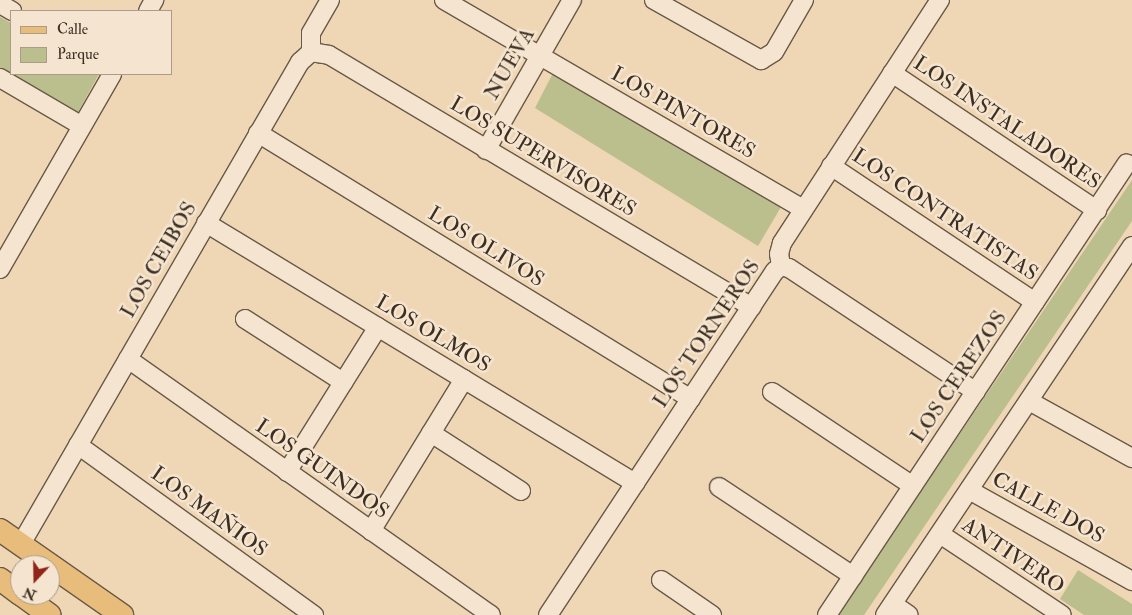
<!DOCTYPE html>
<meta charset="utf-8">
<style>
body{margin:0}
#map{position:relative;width:1132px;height:615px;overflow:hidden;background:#efd7b6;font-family:"IM FELL Double Pica",serif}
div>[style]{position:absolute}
.green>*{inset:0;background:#bbbe8d}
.roads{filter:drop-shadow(1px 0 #695947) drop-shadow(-1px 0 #695947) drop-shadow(0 1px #695947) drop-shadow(0 -1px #695947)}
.minor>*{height:18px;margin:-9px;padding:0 9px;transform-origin:9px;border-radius:9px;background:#f5e5d0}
.major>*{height:22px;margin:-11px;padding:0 11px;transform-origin:11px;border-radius:11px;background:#e8bc7b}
span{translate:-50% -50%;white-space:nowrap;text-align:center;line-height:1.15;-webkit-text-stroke:5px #f5e5d0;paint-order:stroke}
.street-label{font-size:21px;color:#3c2f22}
.legend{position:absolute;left:10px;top:10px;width:162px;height:65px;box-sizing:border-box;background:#f5e5d0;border:1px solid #ab9c8a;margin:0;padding:6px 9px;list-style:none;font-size:15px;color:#3c2f22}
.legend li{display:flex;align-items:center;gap:10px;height:25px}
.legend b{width:25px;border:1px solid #ab9c8a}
.north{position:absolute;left:10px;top:555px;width:50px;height:50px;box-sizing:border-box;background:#f5e5d0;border:1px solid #ab9c8a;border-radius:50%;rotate:201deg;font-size:14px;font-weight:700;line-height:20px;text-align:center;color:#3c2f22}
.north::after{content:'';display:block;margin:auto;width:18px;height:22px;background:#8f2418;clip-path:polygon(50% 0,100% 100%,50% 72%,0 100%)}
</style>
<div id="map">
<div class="green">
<i style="clip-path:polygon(0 17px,11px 23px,11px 74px,99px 74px,77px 114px,0 69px)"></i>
<i style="clip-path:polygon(554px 71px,781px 207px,758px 246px,535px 108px)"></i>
<i style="clip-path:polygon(1132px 180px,1132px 221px,864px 615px,837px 615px)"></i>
<i style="clip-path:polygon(1078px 570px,1132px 604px,1132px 615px,1084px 615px,1060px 599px)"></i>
</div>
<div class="roads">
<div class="minor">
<i style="left:444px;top:0;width:415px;rotate:30.2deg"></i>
<i style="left:654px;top:0;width:123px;rotate:29.3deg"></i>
<i style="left:761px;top:60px;width:15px;rotate:-32deg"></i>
<i style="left:774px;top:52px;width:60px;rotate:-60deg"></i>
<i style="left:0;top:4px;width:14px;rotate:30deg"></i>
<i style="left:148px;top:11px;width:13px;rotate:-61deg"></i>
<i style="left:311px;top:52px;width:19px;rotate:-90deg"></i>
<i style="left:311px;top:33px;width:38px;rotate:-60deg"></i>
<i style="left:892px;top:73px;width:247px;rotate:33.8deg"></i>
<i style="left:0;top:78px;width:95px;rotate:30.3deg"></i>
<i style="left:258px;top:133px;width:508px;rotate:31.56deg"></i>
<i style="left:486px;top:150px;width:173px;rotate:-60.2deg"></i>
<i style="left:831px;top:166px;width:245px;rotate:33.7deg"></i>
<i style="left:206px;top:223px;width:502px;rotate:31.22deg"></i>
<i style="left:781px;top:266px;width:12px;rotate:-99deg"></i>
<i style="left:779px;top:254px;width:11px;rotate:-75deg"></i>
<i style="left:782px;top:243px;width:290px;rotate:-57deg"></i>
<i style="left:781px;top:266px;width:8px;rotate:14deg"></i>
<i style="left:789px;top:268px;width:224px;rotate:33.5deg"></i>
<i style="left:0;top:269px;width:225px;rotate:-60.1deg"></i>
<i style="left:245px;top:319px;width:117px;rotate:32.7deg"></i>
<i style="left:128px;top:359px;width:444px;rotate:35.2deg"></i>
<i style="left:772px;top:392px;width:169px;rotate:33.7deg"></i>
<i style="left:1029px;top:401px;width:118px;rotate:29deg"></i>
<i style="left:431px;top:433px;width:107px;rotate:32.8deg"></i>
<i style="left:78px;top:445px;width:291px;rotate:35.8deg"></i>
<i style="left:287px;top:472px;width:171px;rotate:-57.9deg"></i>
<i style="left:719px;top:487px;width:161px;rotate:33.6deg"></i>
<i style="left:969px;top:490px;width:187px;rotate:29.2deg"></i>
<i style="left:371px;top:531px;width:178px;rotate:-58.5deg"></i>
<i style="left:940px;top:534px;width:146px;rotate:33.6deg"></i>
<i style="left:21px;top:544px;width:557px;rotate:-59.94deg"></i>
<i style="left:300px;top:62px;width:15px;rotate:-42deg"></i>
<i style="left:311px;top:52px;width:18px;rotate:9deg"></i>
<i style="left:329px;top:55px;width:492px;rotate:30.8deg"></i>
<i style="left:661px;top:580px;width:62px;rotate:34.5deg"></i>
<i style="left:893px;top:604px;width:19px;rotate:35deg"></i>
<i style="left:548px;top:615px;width:412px;rotate:-56.6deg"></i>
<i style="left:775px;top:271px;width:8px;rotate:-40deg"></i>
<i style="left:827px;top:615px;width:542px;rotate:-56.43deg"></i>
<i style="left:885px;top:615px;width:444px;rotate:-56.2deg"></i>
</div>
<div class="major">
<i style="left:0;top:530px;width:149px;rotate:34.9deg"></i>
<i style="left:0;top:579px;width:25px;rotate:37deg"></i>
<i style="left:22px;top:595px;width:34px;rotate:36deg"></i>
</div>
</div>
<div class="street-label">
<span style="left:510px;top:64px;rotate:-60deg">NUEVA</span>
<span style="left:683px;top:113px;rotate:30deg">LOS PINTORES</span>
<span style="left:1007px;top:123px;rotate:34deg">LOS INSTALADORES</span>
<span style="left:543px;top:157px;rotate:31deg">LOS SUPERVISORES</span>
<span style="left:945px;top:215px;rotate:34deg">LOS CONTRATISTAS</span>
<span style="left:486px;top:247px;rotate:32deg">LOS OLIVOS</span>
<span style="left:159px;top:260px;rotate:-60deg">LOS CEIBOS</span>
<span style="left:433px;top:334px;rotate:31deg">LOS OLMOS</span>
<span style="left:707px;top:334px;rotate:-56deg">LOS TORNEROS</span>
<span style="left:959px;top:377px;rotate:-56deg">LOS CEREZOS</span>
<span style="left:322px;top:469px;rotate:35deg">LOS GUINDOS</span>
<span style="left:1048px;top:508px;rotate:29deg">CALLE DOS</span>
<span style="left:209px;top:512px;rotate:36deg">LOS MAÑIOS</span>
<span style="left:1013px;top:556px;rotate:34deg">ANTIVERO</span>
</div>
<ul class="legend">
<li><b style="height:6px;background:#e8bc7b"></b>Calle</li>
<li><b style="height:14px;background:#bbbe8d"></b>Parque</li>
</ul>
<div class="north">N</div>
</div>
